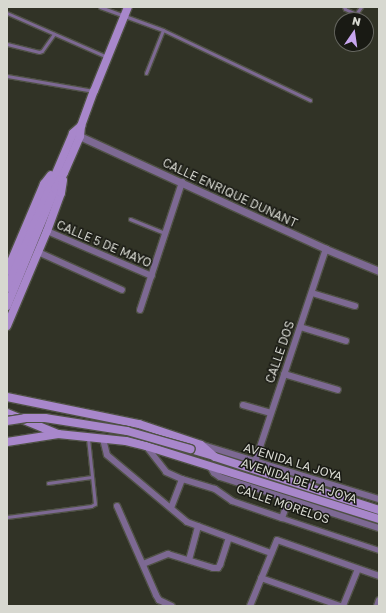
<!DOCTYPE html>
<style>
body{margin:0}
#map{position:relative;width:386px;height:613px;overflow:hidden;background:#313326;font-family:"Golos Text",sans-serif}
div>[style]{position:absolute}
.roads{filter:drop-shadow(1px 0 #4f5145) drop-shadow(-1px 0 #4f5145) drop-shadow(0 1px #4f5145) drop-shadow(0 -1px #4f5145)}
.service>*{height:3px;margin:-1.5px;padding:0 1.5px;transform-origin:1.5px;border-radius:1.5px;background:#7d6993}
.pedestrian>*{height:4.5px;margin:-2.25px;padding:0 2.25px;transform-origin:2.25px;border-radius:2.25px;background:#7d6993}
.minor>*{height:6px;margin:-3px;padding:0 3px;transform-origin:3px;border-radius:3px;background:#7d6993}
.tertiary>*{height:7px;margin:-3.5px;padding:0 3.5px;transform-origin:3.5px;border-radius:3.5px;background:#7d6993}
.secondary>*{height:8px;margin:-4px;padding:0 4px;transform-origin:4px;border-radius:4px;background:#a887cb}
.bridges{filter:drop-shadow(1px 0 #4f5145) drop-shadow(-1px 0 #4f5145) drop-shadow(0 1px #4f5145) drop-shadow(0 -1px #4f5145)}
.secondary-bridge>*{height:8px;margin:-4px;padding:0 4px;transform-origin:4px;border-radius:4px;background:#a887cb}
span{translate:-50% -50%;white-space:nowrap;text-align:center;line-height:1.15;-webkit-text-stroke:3px #191a14;paint-order:stroke}
.street-label{font-size:12px;color:#d7d8d0}
.frame{position:absolute;inset:0;border:8px solid #d7d8d0;pointer-events:none}
.north{position:absolute;left:334px;top:12px;width:40px;height:40px;box-sizing:border-box;background:#191a14;border:1px solid #65665f;border-radius:50%;rotate:13deg;font-size:11px;font-weight:700;line-height:16px;text-align:center;color:#d7d8d0}
.north::after{content:'';display:block;margin:auto;width:14px;height:18px;background:#c8a6ef;clip-path:polygon(50% 0,100% 100%,50% 72%,0 100%)}
</style>
<div id="map">
<div class="roads">
<div class="service">
<i style="left:100px;top:7px;width:67px;rotate:20.1deg"></i>
<i style="left:163px;top:30px;width:163px;rotate:25.5deg"></i>
<i style="left:344px;top:7px;width:2px;rotate:63deg"></i>
<i style="left:345px;top:9px;width:12px;rotate:24deg"></i>
<i style="left:356px;top:14px;width:9px;rotate:-54deg"></i>
<i style="left:7px;top:13px;width:109px;rotate:23.7deg"></i>
<i style="left:7px;top:44px;width:33px;rotate:14deg"></i>
<i style="left:39px;top:52px;width:3px;rotate:-18deg"></i>
<i style="left:42px;top:51px;width:21px;rotate:-55deg"></i>
<i style="left:146px;top:73px;width:46px;rotate:-68.4deg"></i>
<i style="left:7px;top:76px;width:88px;rotate:9.8deg"></i>
<i style="left:130px;top:219px;width:38px;rotate:22deg"></i>
<i style="left:48px;top:483px;width:44px;rotate:-7.8deg"></i>
<i style="left:7px;top:517px;width:85px;rotate:-7.5deg"></i>
<i style="left:91px;top:506px;width:4px;rotate:-27deg"></i>
<i style="left:95px;top:504px;width:65px;rotate:-96.1deg"></i>
</div>
<div class="pedestrian">
<i style="left:282px;top:518px;width:102px;rotate:18.3deg"></i>
</div>
<div class="minor">
<i style="left:47px;top:231px;width:114px;rotate:23.2deg"></i>
<i style="left:38px;top:252px;width:92px;rotate:24.3deg"></i>
<i style="left:312px;top:293px;width:45px;rotate:16.8deg"></i>
<i style="left:140px;top:310px;width:135px;rotate:-71.8deg"></i>
<i style="left:300px;top:327px;width:48px;rotate:16.9deg"></i>
<i style="left:284px;top:374px;width:56px;rotate:16.5deg"></i>
<i style="left:243px;top:405px;width:29px;rotate:16deg"></i>
<i style="left:103px;top:439px;width:16px;rotate:76deg"></i>
<i style="left:107px;top:455px;width:104px;rotate:39.9deg"></i>
<i style="left:187px;top:522px;width:90px;rotate:20.3deg"></i>
<i style="left:203px;top:445px;width:184px;rotate:17.1deg"></i>
<i style="left:146px;top:446px;width:33px;rotate:52deg"></i>
<i style="left:166px;top:472px;width:17px;rotate:24deg"></i>
<i style="left:182px;top:479px;width:34px;rotate:17deg"></i>
<i style="left:215px;top:489px;width:21px;rotate:35deg"></i>
<i style="left:232px;top:501px;width:53px;rotate:18.8deg"></i>
<i style="left:282px;top:518px;width:20px;rotate:-70deg"></i>
<i style="left:255px;top:462px;width:225px;rotate:-71.6deg"></i>
<i style="left:209px;top:465px;width:9px;rotate:58deg"></i>
<i style="left:214px;top:473px;width:7px;rotate:34deg"></i>
<i style="left:220px;top:477px;width:167px;rotate:17.8deg"></i>
<i style="left:117px;top:506px;width:97px;rotate:66.3deg"></i>
<i style="left:156px;top:595px;width:6px;rotate:59deg"></i>
<i style="left:159px;top:600px;width:14px;rotate:25deg"></i>
<i style="left:171px;top:508px;width:31px;rotate:-69deg"></i>
<i style="left:189px;top:560px;width:35px;rotate:-75deg"></i>
<i style="left:143px;top:564px;width:27px;rotate:-22deg"></i>
<i style="left:168px;top:554px;width:47px;rotate:17.3deg"></i>
<i style="left:213px;top:568px;width:5px"></i>
<i style="left:218px;top:568px;width:4px;rotate:-56deg"></i>
<i style="left:220px;top:565px;width:28px;rotate:-72deg"></i>
<i style="left:261px;top:578px;width:84px;rotate:19.5deg"></i>
<i style="left:250px;top:606px;width:71px;rotate:-67.8deg"></i>
<i style="left:277px;top:540px;width:108px;rotate:19.4deg"></i>
<i style="left:343px;top:606px;width:40px;rotate:-68deg"></i>
<i style="left:377px;top:606px;width:6px;rotate:-72deg"></i>
</div>
<div class="tertiary">
<i style="left:75px;top:134px;width:276px;rotate:24.6deg"></i>
<i style="left:326px;top:249px;width:57px;rotate:22.5deg"></i>
</div>
<div class="secondary">
<i style="left:7px;top:271px;width:95px;rotate:-67deg"></i>
<i style="left:44px;top:184px;width:11px;rotate:-52deg"></i>
<i style="left:7px;top:288px;width:168px;rotate:-66.9deg"></i>
<i style="left:73px;top:133px;width:11px;rotate:-41deg"></i>
<i style="left:7px;top:306px;width:126px;rotate:-67.7deg"></i>
<i style="left:55px;top:189px;width:18px;rotate:-61deg"></i>
<i style="left:64px;top:173px;width:40px;rotate:-66.6deg"></i>
<i style="left:80px;top:136px;width:10px;rotate:-84deg"></i>
<i style="left:81px;top:126px;width:37px;rotate:-70deg"></i>
<i style="left:94px;top:91px;width:91px;rotate:-68deg"></i>
<i style="left:7px;top:326px;width:103px;rotate:-67.2deg"></i>
<i style="left:47px;top:231px;width:40px;rotate:-69.8deg"></i>
<i style="left:61px;top:193px;width:13px;rotate:-81deg"></i>
<i style="left:7px;top:397px;width:135px;rotate:11.6deg"></i>
<i style="left:139px;top:424px;width:65px;rotate:18.7deg"></i>
<i style="left:201px;top:445px;width:18px;rotate:41deg"></i>
<i style="left:215px;top:457px;width:172px;rotate:17.9deg"></i>
<i style="left:7px;top:413px;width:55px;rotate:22.4deg"></i>
<i style="left:58px;top:434px;width:68px;rotate:5.9deg"></i>
<i style="left:126px;top:441px;width:21px;rotate:14deg"></i>
<i style="left:146px;top:446px;width:244px;rotate:17.4deg"></i>
<i style="left:7px;top:442px;width:52px;rotate:-8.9deg"></i>
<i style="left:190px;top:449px;width:22px;rotate:16deg"></i>
</div>
</div>
<div class="bridges">
<div class="secondary-bridge">
<i style="left:7px;top:421px;width:18px;rotate:-9deg"></i>
<i style="left:25px;top:418px;width:20px"></i>
<i style="left:45px;top:418px;width:83px;rotate:9deg"></i>
<i style="left:127px;top:431px;width:66px;rotate:15.9deg"></i>
</div>
</div>
<div class="street-label">
<span style="left:230px;top:193px;rotate:25deg">CALLE ENRIQUE DUNANT</span>
<span style="left:104px;top:244px;rotate:23deg">CALLE 5 DE MAYO</span>
<span style="left:280px;top:352px;rotate:-71deg">CALLE DOS</span>
<span style="left:293px;top:462px;rotate:17deg">AVENIDA LA JOYA</span>
<span style="left:299px;top:481px;rotate:18deg">AVENIDA DE LA JOYA</span>
<span style="left:283px;top:504px;rotate:19deg">CALLE MORELOS</span>
</div>
<div class="frame"></div>
<div class="north">N</div>
</div>
